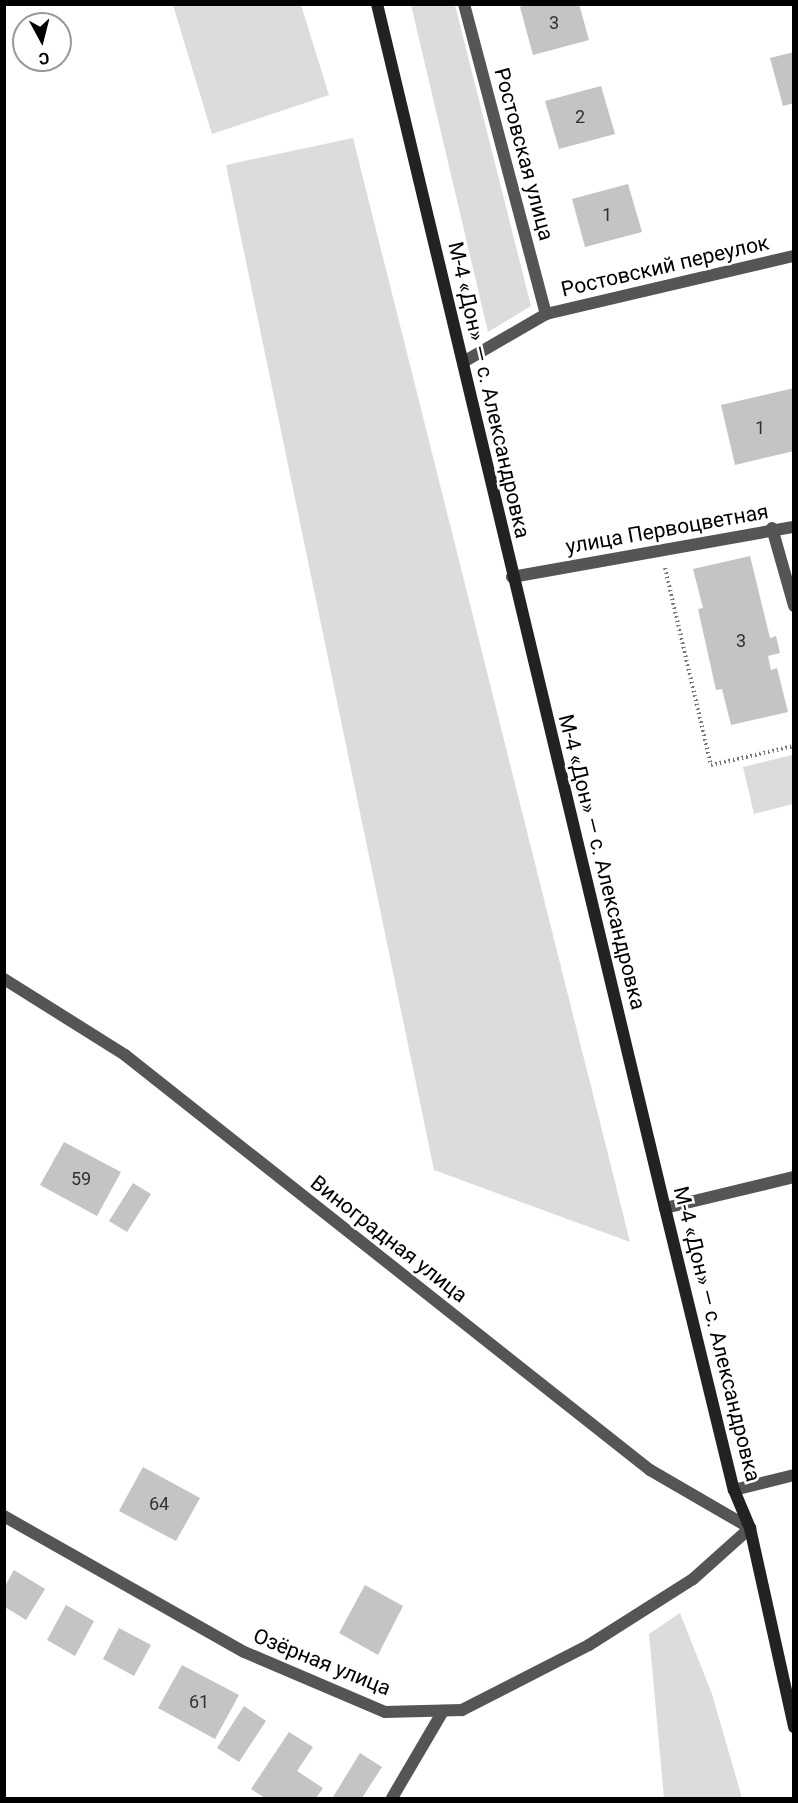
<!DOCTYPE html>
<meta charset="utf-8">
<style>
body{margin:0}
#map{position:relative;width:798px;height:1803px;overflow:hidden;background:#fff;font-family:Roboto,sans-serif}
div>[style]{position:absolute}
.green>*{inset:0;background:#dcdcdc}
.building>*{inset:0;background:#c4c4c4}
.path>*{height:4px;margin-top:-2px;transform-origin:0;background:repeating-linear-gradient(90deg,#777 0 1.5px,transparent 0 4.5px)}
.street>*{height:12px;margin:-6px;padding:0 6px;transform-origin:6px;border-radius:6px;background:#555}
.secondary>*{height:12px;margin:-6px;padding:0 6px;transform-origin:6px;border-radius:6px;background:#222}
span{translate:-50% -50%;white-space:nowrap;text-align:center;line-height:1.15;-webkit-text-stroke:5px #fff;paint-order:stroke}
.number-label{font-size:18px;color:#313131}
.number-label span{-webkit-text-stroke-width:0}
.street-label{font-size:21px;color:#000}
.frame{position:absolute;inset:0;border:6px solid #000;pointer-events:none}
.north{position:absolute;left:12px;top:12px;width:60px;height:60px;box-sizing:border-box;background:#fff;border:2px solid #999;border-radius:50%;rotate:173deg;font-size:16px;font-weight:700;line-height:24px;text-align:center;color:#000}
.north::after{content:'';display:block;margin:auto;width:21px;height:27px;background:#000;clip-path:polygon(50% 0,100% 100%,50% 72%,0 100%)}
</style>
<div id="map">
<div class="green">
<i style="clip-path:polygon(173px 5px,301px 5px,329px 95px,212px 134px)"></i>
<i style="clip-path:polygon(411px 5px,455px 5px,531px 306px,488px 332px)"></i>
<i style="clip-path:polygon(353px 138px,630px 1242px,434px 1170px,226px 165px)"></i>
<i style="clip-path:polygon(792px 755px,793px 804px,754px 814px,743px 767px)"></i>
<i style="clip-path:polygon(680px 1613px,712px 1694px,742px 1798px,664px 1798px,649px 1634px)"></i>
</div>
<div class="building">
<i style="clip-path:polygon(528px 4px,579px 4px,589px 40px,533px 55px,520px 7px)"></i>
<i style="clip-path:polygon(794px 52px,794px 103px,783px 106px,770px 58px)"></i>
<i style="clip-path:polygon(601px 86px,615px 134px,559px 149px,545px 101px)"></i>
<i style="clip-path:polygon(628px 184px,642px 232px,585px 247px,572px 199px)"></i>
<i style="clip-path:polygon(794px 388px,794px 451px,735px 465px,721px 405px)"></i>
<i style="clip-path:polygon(750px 556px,770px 638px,776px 636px,780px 653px,768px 656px,771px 670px,777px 668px,788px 712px,731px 725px,722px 689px,716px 690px,698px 609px,703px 608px,693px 569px)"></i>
<i style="clip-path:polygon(64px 1142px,121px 1172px,97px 1216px,40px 1185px)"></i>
<i style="clip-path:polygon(133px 1183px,151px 1194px,127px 1232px,109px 1221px)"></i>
<i style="clip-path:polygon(143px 1467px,200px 1498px,176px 1541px,119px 1511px)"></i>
<i style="clip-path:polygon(14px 1570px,45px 1589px,26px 1620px,5px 1607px,5px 1586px)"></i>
<i style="clip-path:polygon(365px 1585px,403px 1606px,378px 1655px,339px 1633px)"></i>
<i style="clip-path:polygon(66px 1605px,94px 1621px,75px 1656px,47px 1640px)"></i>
<i style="clip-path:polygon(119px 1628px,151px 1645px,134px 1676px,103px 1659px)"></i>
<i style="clip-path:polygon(182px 1665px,239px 1695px,215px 1739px,158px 1708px)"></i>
<i style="clip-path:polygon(244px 1706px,266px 1721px,239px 1762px,217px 1748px)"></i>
<i style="clip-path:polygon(289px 1732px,313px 1747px,297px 1771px,323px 1788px,316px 1798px,265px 1798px,251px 1789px)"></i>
<i style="clip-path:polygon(360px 1753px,382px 1767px,362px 1798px,336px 1798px,333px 1797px)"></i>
</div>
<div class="path">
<i style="left:665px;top:568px;width:202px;rotate:76.9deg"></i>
<i style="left:711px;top:765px;width:85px;rotate:-12.9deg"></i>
</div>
<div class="street">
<i style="left:464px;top:4px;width:321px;rotate:75.2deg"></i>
<i style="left:465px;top:361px;width:94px;rotate:-30.1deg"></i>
<i style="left:546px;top:314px;width:255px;rotate:-13.2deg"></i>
<i style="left:772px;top:528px;width:81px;rotate:74.2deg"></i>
<i style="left:512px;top:577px;width:286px;rotate:-10.1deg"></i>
<i style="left:4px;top:979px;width:143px;rotate:32.1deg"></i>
<i style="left:125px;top:1055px;width:669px;rotate:38.33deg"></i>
<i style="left:650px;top:1470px;width:116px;rotate:30.1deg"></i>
<i style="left:750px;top:1528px;width:76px;rotate:138.2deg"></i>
<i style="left:693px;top:1579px;width:123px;rotate:147.6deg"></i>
<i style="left:589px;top:1645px;width:143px;rotate:152.9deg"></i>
<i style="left:462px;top:1710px;width:77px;rotate:178.5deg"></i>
<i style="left:385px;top:1712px;width:153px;rotate:-156.9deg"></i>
<i style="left:244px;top:1652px;width:276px;rotate:-150.5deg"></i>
<i style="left:665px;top:1208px;width:133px;rotate:-13.5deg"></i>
<i style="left:734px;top:1490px;width:62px;rotate:-14deg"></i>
<i style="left:392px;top:1798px;width:101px;rotate:-59.6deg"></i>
</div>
<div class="secondary">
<i style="left:377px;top:4px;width:1238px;rotate:76.55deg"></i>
<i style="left:665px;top:1208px;width:290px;rotate:76.3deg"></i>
<i style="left:734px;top:1490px;width:41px;rotate:67.2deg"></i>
<i style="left:750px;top:1528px;width:204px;rotate:77.5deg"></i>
</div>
<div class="number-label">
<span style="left:554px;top:23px">3</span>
<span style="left:580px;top:117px">2</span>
<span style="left:607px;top:215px">1</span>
<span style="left:760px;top:428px">1</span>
<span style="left:741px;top:641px">3</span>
<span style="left:81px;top:1179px">59</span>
<span style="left:159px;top:1504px">64</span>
<span style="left:199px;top:1702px">61</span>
</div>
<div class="street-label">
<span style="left:524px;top:154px;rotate:75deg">Ростовская улица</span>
<span style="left:665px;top:266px;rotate:-13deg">Ростовский переулок</span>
<span style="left:489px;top:390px;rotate:77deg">М-4 «Дон» — с. Александровка</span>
<span style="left:667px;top:529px;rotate:-10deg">улица Первоцветная</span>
<span style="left:602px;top:862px;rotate:76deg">М-4 «Дон» — с. Александровка</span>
<span style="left:389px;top:1239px;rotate:38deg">Виноградная улица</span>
<span style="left:717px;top:1334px;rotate:76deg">М-4 «Дон» — с. Александровка</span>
<span style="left:322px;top:1662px;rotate:22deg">Озёрная улица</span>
</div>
<div class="frame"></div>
<div class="north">С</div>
</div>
